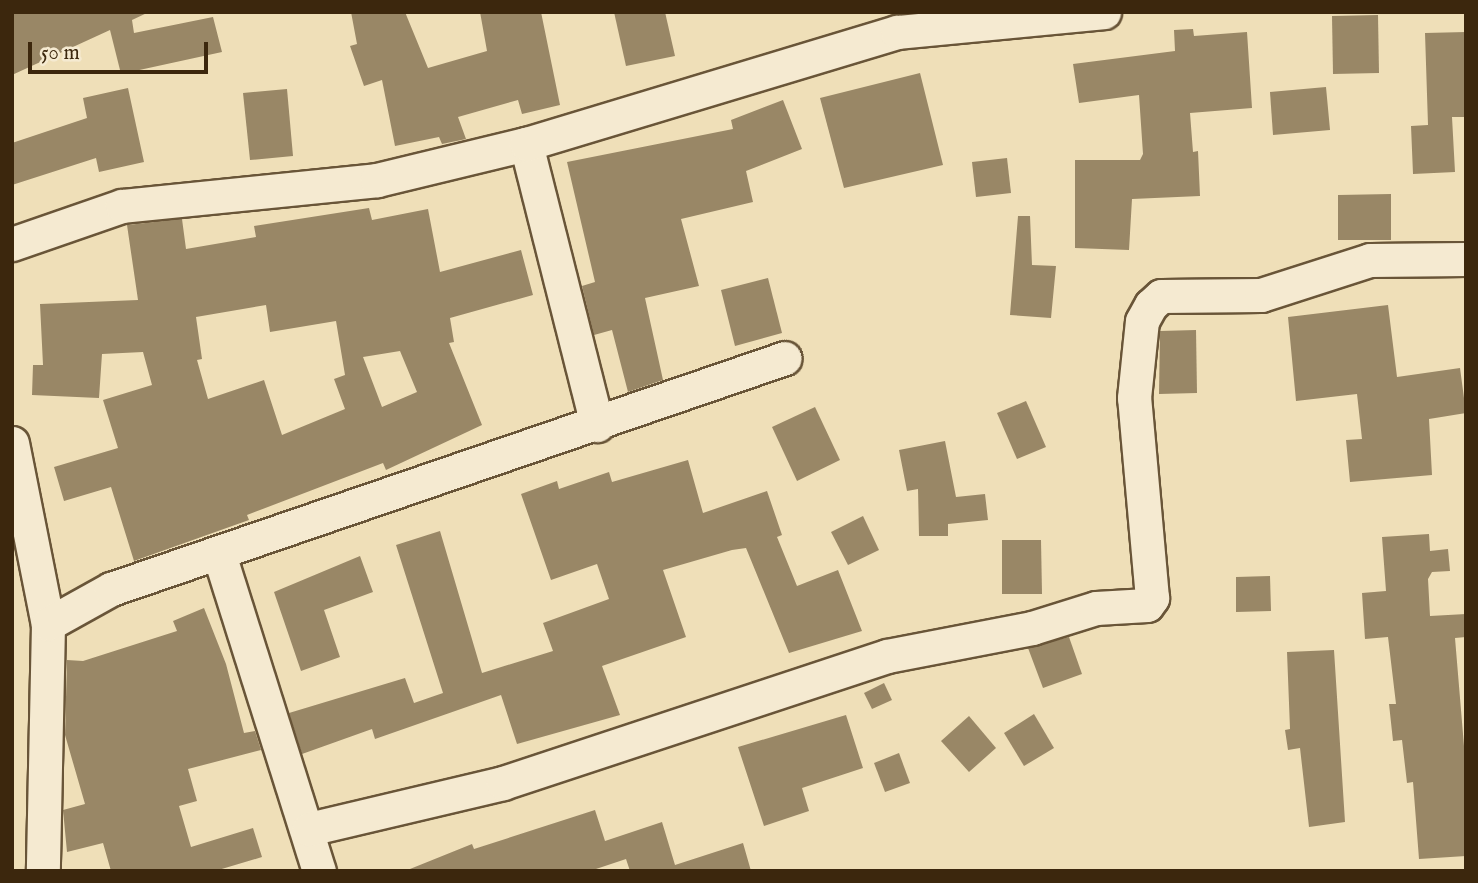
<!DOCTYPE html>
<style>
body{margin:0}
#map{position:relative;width:1478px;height:883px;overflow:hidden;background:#efdfb8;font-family:"IM FELL English",serif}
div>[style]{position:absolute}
.building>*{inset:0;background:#998766}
.roads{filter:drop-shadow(2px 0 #695538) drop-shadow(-2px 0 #695538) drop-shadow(0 2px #695538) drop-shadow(0 -2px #695538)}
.minor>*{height:33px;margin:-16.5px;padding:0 16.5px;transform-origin:16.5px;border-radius:16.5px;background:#f5ead1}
span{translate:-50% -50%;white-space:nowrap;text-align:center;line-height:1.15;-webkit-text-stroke:5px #f5ead1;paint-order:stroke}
.frame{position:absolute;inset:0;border:14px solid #3c270d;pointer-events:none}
.scale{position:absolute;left:28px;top:42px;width:180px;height:32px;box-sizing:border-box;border:4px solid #3c270d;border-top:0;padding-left:9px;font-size:21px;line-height:24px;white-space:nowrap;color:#3c270d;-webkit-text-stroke:5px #f5ead1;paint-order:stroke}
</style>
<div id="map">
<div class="building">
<i style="clip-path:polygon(12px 12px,149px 12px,132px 20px,134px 33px,213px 17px,222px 52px,121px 74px,110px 30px,12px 75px)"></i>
<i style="clip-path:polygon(351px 12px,405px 12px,428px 68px,487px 51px,480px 12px,541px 12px,560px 105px,522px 114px,518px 100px,458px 117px,466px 139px,442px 144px,439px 137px,395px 146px,382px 80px,364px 86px,350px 46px,357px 44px)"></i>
<i style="clip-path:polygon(614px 12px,665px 12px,675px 56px,626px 66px)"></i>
<i style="clip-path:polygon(1378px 15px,1379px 73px,1333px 74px,1332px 16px)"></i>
<i style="clip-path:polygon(1193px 29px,1194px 36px,1247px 32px,1252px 108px,1190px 113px,1193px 152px,1198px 151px,1200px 196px,1132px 199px,1129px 250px,1075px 248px,1075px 160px,1140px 160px,1143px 154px,1139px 95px,1079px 103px,1073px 64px,1175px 51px,1174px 30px)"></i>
<i style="clip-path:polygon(1466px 32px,1466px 117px,1452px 117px,1455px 172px,1413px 174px,1411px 126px,1428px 125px,1425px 33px)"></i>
<i style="clip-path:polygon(920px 73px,943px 165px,844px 188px,820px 98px)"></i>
<i style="clip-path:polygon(1326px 87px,1330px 130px,1273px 135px,1270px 92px)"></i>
<i style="clip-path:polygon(128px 88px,144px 162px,99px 172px,96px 158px,12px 185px,12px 143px,87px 118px,83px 98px)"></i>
<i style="clip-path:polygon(287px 89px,293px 156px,250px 160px,243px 93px)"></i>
<i style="clip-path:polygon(783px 100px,802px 149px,746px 171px,753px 202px,681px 219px,699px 286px,645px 298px,663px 380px,628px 392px,612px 330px,594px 335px,582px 286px,595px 282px,567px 162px,733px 129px,731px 120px)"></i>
<i style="clip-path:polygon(1007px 158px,1011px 193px,976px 197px,972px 162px)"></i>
<i style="clip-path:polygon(1391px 194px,1391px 240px,1338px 240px,1338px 195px)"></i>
<i style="clip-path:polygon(evenodd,369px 208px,372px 220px,428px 209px,440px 272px,521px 250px,533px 295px,450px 318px,454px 342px,449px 343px,482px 425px,386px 470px,383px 463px,247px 515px,249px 520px,134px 561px,111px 487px,64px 501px,54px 467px,118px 448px,103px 400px,152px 385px,143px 352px,102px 354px,99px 398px,32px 395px,33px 365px,43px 365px,40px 304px,138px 300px,127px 225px,182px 219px,186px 249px,256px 237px,254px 226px,369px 208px,266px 305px,270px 332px,336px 321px,345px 375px,334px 379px,345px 409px,282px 435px,264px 380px,208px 399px,197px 360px,202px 359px,196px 317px,266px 305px,369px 208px,400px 351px,417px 392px,382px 407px,363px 357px,400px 351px)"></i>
<i style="clip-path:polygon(1018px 216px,1030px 216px,1032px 265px,1056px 266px,1051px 318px,1010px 315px)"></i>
<i style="clip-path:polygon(768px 278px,782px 333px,735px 346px,721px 290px)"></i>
<i style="clip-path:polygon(1388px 305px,1397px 377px,1460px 368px,1466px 413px,1429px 419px,1432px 475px,1350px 482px,1346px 440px,1362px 439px,1357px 394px,1296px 401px,1288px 317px)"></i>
<i style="clip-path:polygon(1196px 330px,1197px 393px,1159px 394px,1160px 331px)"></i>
<i style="clip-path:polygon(1026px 401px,1046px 447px,1017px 459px,997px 413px)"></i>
<i style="clip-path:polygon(815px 407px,840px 460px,797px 481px,772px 427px)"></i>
<i style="clip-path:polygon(945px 441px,956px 497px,985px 494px,988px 520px,948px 524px,948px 536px,919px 536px,918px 489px,907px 491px,899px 450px)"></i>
<i style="clip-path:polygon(688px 460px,703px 513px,767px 491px,782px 535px,777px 537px,797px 586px,838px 570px,862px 631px,789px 653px,746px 548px,732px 550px,663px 570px,686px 637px,602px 666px,620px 715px,517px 744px,501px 695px,375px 739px,372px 729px,302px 754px,289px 713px,405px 678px,414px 703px,443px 693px,396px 545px,440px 531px,482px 673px,553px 651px,543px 623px,609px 599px,597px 564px,551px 580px,521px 494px,557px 481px,559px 489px,609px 472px,612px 482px)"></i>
<i style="clip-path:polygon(863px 516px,879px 550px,848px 565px,831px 532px)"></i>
<i style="clip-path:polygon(1429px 534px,1430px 551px,1448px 549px,1450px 571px,1432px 572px,1428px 579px,1430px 616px,1466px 614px,1466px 637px,1455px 638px,1466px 770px,1466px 856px,1419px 859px,1413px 782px,1407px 783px,1402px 740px,1393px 741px,1389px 704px,1396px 704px,1388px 637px,1365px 639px,1362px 593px,1386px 591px,1382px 537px)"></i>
<i style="clip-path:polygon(1002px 540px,1041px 540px,1042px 594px,1002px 594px)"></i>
<i style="clip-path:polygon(360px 556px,373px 592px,324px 610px,340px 657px,301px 671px,274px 592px)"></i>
<i style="clip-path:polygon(1270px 576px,1271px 611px,1236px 612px,1236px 577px)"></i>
<i style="clip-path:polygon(204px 608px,226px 664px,244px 733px,255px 731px,261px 750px,188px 769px,197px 801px,179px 806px,191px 847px,253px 828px,262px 857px,215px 871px,111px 871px,103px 843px,67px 852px,63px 810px,85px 804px,65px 735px,67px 660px,83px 661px,177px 631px,173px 621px)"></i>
<i style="clip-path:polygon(1069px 637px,1082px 674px,1043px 688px,1028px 648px)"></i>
<i style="clip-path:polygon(1334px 650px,1345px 822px,1309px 827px,1300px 748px,1288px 750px,1285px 730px,1290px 729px,1287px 652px)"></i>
<i style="clip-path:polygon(884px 683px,892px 700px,872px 709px,864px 693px)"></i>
<i style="clip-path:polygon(1034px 714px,1054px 748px,1024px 766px,1004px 733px)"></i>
<i style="clip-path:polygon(846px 715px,863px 768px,802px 788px,809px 811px,764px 826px,738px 747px)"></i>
<i style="clip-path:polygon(969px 716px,996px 748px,969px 772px,941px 741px)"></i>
<i style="clip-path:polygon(899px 753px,910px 783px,885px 792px,874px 763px)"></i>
<i style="clip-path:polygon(595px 810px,605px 841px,662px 822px,675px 865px,743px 843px,751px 871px,630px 871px,626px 859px,590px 871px,405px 871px,472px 844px,474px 849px)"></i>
</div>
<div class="roads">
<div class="minor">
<i style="left:526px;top:144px;width:290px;rotate:75.8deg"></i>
<i style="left:12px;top:244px;width:116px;rotate:-19.1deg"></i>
<i style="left:122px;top:206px;width:256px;rotate:-5.8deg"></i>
<i style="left:377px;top:180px;width:153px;rotate:-13.6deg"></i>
<i style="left:526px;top:144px;width:388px;rotate:-16.8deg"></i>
<i style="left:897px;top:32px;width:208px;rotate:-5.5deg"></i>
<i style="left:12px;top:443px;width:185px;rotate:78.8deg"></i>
<i style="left:48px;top:624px;width:247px;rotate:91.2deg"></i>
<i style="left:219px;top:554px;width:332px;rotate:72.5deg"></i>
<i style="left:48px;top:624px;width:72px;rotate:-29.1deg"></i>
<i style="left:111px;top:589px;width:712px;rotate:-18.92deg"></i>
<i style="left:309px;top:829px;width:199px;rotate:-13.3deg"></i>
<i style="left:503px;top:783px;width:404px;rotate:-18.3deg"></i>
<i style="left:887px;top:656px;width:148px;rotate:-10.9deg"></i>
<i style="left:1032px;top:628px;width:67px;rotate:-17.4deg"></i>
<i style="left:1096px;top:608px;width:51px;rotate:-3.4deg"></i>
<i style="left:1147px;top:605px;width:9px;rotate:-54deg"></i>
<i style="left:1152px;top:598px;width:201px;rotate:-95.1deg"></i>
<i style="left:1134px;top:398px;width:77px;rotate:-84.1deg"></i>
<i style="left:1142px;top:321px;width:18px;rotate:-61deg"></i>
<i style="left:1151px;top:305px;width:13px;rotate:-42deg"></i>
<i style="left:1161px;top:296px;width:100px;rotate:-0.6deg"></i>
<i style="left:1261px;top:295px;width:114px;rotate:-17.8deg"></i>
<i style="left:1370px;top:260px;width:96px;rotate:-0.6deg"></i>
</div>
</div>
<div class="frame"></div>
<div class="scale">50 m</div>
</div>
